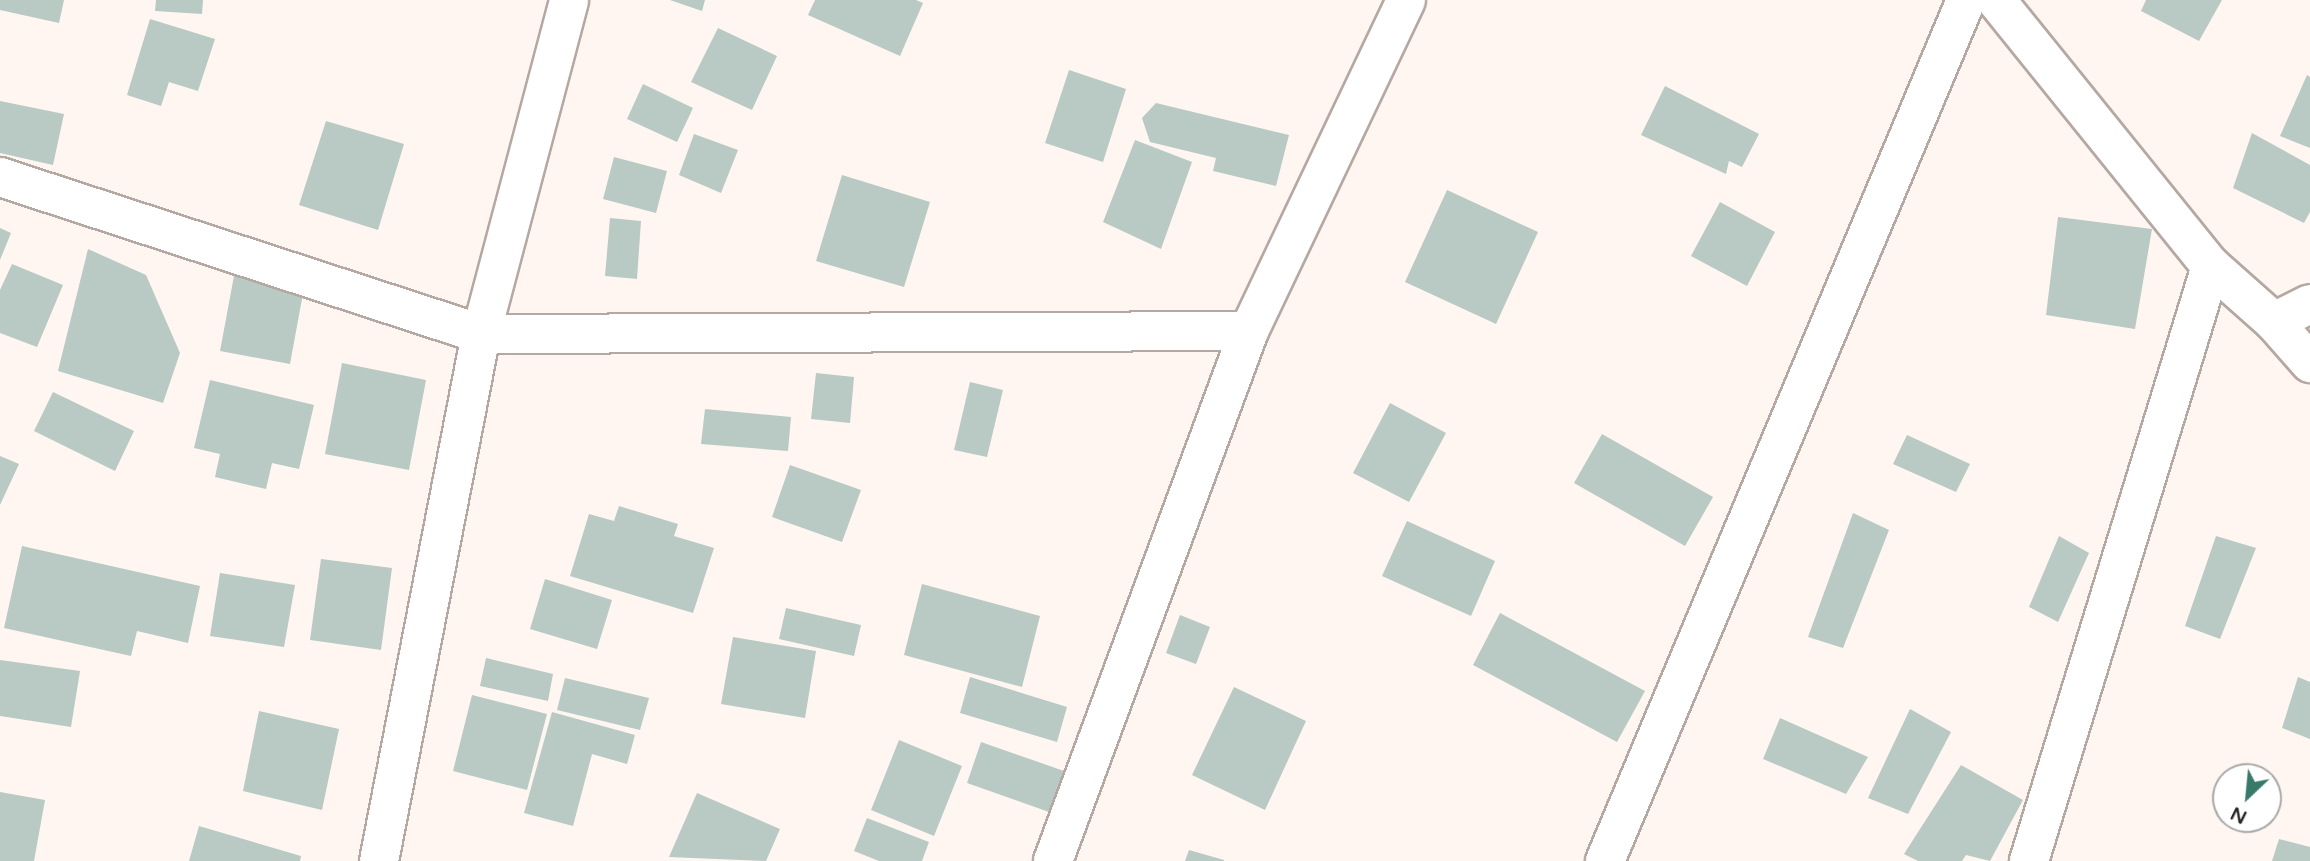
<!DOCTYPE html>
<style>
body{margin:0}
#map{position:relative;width:2310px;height:861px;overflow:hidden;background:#fff6f2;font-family:"Varela Round",sans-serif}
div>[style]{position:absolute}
.building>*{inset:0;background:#b9c9c4}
.roads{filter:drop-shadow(2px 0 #b5a7a1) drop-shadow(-2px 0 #b5a7a1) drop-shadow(0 2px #b5a7a1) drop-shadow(0 -2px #b5a7a1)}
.street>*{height:38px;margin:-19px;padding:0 19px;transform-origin:19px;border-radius:19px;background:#fff}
span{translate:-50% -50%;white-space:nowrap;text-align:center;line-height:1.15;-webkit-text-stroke:7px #fff;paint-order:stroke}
.north{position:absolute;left:2212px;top:763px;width:70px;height:70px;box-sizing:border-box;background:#fff;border:2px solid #aba9a8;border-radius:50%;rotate:206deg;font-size:19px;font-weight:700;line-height:28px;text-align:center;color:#2e2926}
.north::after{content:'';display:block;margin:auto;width:24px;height:32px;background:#387a6a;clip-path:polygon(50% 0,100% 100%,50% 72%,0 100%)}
</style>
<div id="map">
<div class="building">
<i style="clip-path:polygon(0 0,64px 0,59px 23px,0 10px)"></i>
<i style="clip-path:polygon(156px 0,203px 0,202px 14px,155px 11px)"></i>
<i style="clip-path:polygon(670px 0,705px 0,702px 11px)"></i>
<i style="clip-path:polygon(815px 0,916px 0,923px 3px,900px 56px,808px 15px)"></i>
<i style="clip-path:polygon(2146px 0,2222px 0,2199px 41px,2141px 11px)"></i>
<i style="clip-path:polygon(150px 19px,215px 39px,198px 91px,169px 82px,161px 106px,127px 95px)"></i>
<i style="clip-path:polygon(718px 28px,777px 56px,752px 110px,691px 82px)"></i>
<i style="clip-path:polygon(1069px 70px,1126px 89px,1103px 162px,1045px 143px)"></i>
<i style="clip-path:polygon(2307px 75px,2310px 77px,2310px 148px,2280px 136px)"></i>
<i style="clip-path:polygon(643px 84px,693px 108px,677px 142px,627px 119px)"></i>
<i style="clip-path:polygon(1665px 86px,1759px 134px,1742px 167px,1729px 161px,1726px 174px,1641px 135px)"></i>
<i style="clip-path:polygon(0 101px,64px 114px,53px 165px,0 153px)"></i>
<i style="clip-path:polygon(1156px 103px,1289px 135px,1276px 186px,1213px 171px,1216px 158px,1150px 142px,1142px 118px)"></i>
<i style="clip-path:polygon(326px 121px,404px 144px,378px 230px,299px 205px)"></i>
<i style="clip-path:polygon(2252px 133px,2310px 165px,2310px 212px,2304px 223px,2233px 188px)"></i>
<i style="clip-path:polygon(694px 134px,738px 150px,721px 193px,679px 175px)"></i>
<i style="clip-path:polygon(1135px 140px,1192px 162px,1161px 249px,1103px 222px)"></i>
<i style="clip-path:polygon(614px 157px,667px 171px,656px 213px,603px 199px)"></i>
<i style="clip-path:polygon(842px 175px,930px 202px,904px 287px,816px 261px)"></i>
<i style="clip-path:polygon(1447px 190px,1538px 232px,1496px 324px,1405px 282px)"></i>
<i style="clip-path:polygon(1720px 202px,1775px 232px,1747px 286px,1691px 256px)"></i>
<i style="clip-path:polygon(2058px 217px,2152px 229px,2135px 329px,2046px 315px)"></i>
<i style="clip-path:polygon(610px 218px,641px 221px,637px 279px,605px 276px)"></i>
<i style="clip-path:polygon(0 228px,11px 233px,0 260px)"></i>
<i style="clip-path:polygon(88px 249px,146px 275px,180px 353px,163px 403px,58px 371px)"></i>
<i style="clip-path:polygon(12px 264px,63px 285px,37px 347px,0 333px,0 290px)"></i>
<i style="clip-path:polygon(234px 276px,304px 288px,290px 364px,220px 351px)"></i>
<i style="clip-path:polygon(342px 363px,426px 380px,409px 470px,325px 454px)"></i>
<i style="clip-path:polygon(816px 373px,854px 377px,850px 423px,811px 419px)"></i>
<i style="clip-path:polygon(210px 380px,314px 405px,299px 469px,272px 463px,266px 489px,215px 477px,220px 454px,194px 448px)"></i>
<i style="clip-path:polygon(970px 382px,1003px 390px,987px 457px,954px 450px)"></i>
<i style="clip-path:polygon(53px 392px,134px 431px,115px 471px,34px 431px)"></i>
<i style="clip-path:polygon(1390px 403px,1446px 433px,1409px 502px,1353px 473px)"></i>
<i style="clip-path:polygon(705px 409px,791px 417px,788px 451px,701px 444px)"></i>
<i style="clip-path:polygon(1602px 434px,1713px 497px,1685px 546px,1574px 483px)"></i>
<i style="clip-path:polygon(1907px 435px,1970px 464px,1956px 492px,1893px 464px)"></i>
<i style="clip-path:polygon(0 456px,19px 464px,0 505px)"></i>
<i style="clip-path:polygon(790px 465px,861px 490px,842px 542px,772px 517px)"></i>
<i style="clip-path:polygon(619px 506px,678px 524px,674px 536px,714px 548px,693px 613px,570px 576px,589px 514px,614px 521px)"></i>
<i style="clip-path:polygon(1853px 513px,1889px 530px,1843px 648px,1808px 637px)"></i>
<i style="clip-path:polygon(1407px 521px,1495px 561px,1471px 616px,1382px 576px)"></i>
<i style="clip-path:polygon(2059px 536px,2089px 553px,2058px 622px,2029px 607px)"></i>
<i style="clip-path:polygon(2216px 536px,2256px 548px,2220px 639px,2185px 626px)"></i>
<i style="clip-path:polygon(22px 546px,200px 586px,188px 643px,137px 631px,131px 656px,4px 628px)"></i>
<i style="clip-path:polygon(321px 559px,392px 568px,381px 650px,310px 640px)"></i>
<i style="clip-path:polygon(220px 573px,295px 585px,284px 647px,210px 636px)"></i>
<i style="clip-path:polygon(545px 579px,612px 600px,597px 649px,530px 629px)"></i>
<i style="clip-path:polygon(922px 584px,1040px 616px,1022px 687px,904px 655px)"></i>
<i style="clip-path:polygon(786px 608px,861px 625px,854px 656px,779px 639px)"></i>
<i style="clip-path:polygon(1500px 613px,1645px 691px,1617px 742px,1473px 665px)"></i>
<i style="clip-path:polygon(1180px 615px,1210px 627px,1196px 664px,1166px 653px)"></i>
<i style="clip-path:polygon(733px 637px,816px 651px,805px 718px,721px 704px)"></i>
<i style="clip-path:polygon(486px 658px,553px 674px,548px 701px,480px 686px)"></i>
<i style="clip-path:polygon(0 660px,80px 671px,71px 727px,0 716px)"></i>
<i style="clip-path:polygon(970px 677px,1067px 707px,1057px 742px,960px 713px)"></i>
<i style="clip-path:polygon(2298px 677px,2310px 682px,2310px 739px,2282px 728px)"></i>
<i style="clip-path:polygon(565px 678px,649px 698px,640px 730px,557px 710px)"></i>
<i style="clip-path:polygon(1234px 687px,1306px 721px,1265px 810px,1192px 775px)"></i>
<i style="clip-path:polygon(472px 695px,547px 714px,527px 790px,453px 771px)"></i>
<i style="clip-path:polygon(1910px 709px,1951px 732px,1908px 814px,1868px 798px)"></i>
<i style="clip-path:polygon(259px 711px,339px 729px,322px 810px,243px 791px)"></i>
<i style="clip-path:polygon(552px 712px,635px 735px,627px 764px,592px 754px,573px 826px,524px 813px)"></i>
<i style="clip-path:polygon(1780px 718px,1868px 757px,1846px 794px,1763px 759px)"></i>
<i style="clip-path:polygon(899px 740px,962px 766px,934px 836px,871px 810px)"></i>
<i style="clip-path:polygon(981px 742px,1064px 771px,1049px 812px,967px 783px)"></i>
<i style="clip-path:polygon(1961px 765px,2023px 800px,1990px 861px,1966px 855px,1962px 861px,1918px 861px,1904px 854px)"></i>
<i style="clip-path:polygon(0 792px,45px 800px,34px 861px,0 861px)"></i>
<i style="clip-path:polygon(697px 793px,780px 829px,766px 861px,669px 857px)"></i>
<i style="clip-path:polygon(867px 818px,929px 842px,922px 861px,879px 861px,854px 851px)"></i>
<i style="clip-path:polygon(199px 826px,301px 856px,300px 861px,189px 861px)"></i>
<i style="clip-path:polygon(2279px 839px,2310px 847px,2310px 861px,2272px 861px)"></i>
<i style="clip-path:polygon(1189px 850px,1224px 860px,1224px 861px,1185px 861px)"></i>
</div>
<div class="roads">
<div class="street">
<i style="left:1996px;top:0;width:342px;rotate:51.1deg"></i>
<i style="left:2211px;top:266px;width:84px;rotate:41.6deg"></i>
<i style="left:2274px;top:322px;width:55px;rotate:48.7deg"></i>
<i style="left:0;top:177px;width:506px;rotate:18.08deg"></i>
<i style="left:481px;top:334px;width:768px;rotate:-0.22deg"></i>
<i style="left:2274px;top:322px;width:40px;rotate:-26.6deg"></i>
<i style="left:379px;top:861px;width:537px;rotate:-79.05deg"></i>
<i style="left:481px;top:334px;width:345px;rotate:-75.2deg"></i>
<i style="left:1053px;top:861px;width:565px;rotate:-69.71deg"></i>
<i style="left:1249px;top:331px;width:366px;rotate:-64.6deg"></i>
<i style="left:1605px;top:861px;width:934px;rotate:-67.25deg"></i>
<i style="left:2029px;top:861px;width:622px;rotate:-72.99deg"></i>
</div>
</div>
<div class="north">N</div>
</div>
